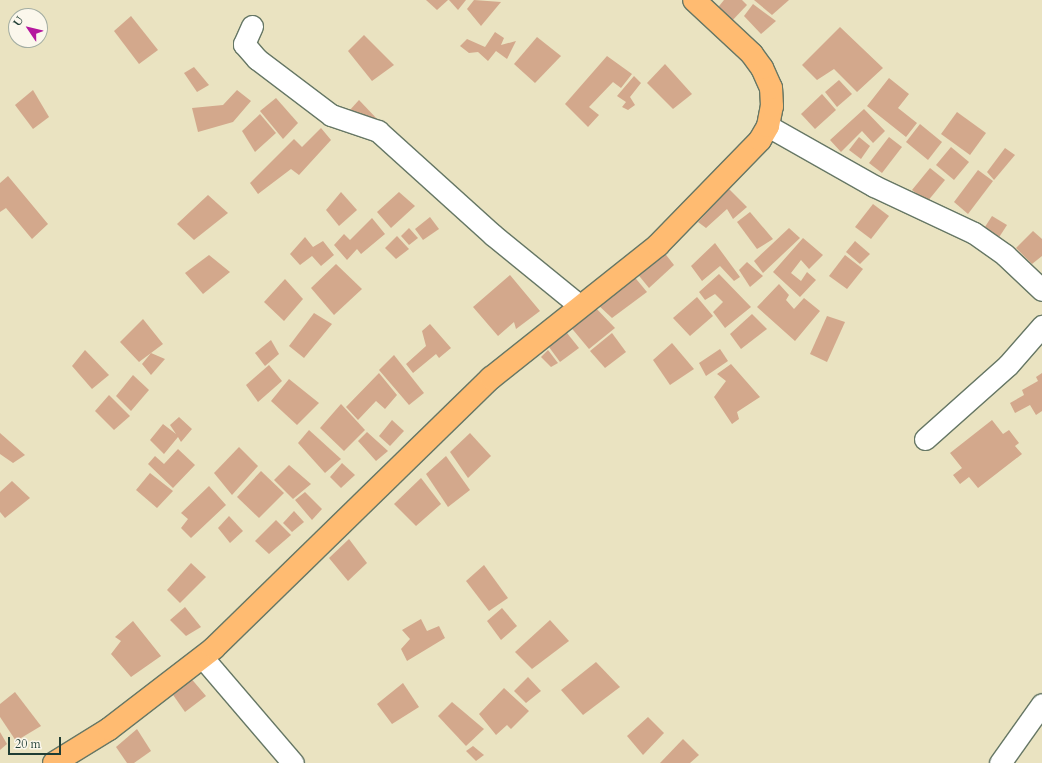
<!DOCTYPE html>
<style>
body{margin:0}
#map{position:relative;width:1042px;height:763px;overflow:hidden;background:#eae3c1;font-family:Cardo,serif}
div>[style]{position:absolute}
.building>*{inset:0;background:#d3a88c}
.roads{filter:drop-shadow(1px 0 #667765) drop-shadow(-1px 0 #667765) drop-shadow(0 1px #667765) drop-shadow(0 -1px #667765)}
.street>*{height:21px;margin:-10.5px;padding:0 10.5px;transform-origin:10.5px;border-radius:10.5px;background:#fff}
.primary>*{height:22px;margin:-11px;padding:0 11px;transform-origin:11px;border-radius:11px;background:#ffbb71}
span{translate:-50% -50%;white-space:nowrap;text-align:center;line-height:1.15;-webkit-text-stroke:3.5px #fbf7ec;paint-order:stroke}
.north{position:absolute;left:8px;top:8px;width:40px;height:40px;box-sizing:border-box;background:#fbf7ec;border:1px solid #a3ada2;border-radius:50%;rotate:305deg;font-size:11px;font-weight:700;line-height:16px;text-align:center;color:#1f3d34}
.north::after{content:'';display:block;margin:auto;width:14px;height:18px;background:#b5179e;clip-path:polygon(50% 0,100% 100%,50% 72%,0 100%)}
.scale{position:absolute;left:8px;top:737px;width:53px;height:18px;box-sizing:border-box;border:2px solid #1f3d34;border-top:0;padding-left:5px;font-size:12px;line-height:14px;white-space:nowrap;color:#1f3d34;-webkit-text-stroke:3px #fbf7ec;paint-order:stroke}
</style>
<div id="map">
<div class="building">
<i style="clip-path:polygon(426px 0,448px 0,437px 10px)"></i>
<i style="clip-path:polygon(449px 0,466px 0,458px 10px)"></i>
<i style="clip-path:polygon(474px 0,501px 2px,481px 26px,467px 9px)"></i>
<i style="clip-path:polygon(724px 0,742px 0,747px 5px,729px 24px,715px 11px)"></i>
<i style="clip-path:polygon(754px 0,789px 0,772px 15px)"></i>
<i style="clip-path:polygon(753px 4px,776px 21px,761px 34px,744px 16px)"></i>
<i style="clip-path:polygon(131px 16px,158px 50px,139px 64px,114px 31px)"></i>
<i style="clip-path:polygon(840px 27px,883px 68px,857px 92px,834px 69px,817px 80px,802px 65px)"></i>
<i style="clip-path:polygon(495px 32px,504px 38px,501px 45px,516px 41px,507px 59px,496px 51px,488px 61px,478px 52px,469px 53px,460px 46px,467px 39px,485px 47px)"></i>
<i style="clip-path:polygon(364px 35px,394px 65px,372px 81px,348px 51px)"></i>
<i style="clip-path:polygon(537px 37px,561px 56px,535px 83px,514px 64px)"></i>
<i style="clip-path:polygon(607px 56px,632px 74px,621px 88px,613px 82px,589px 107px,599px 115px,588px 127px,565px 104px)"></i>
<i style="clip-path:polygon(665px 64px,692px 94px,673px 109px,647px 83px)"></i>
<i style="clip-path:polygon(194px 67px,209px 85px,197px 92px,184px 73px)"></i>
<i style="clip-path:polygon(634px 76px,641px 83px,630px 97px,635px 105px,628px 110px,622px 107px,626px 102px,617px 96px)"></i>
<i style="clip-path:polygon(889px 78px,909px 94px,898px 108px,917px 123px,906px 137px,867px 106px)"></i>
<i style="clip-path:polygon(839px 80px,852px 94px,837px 107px,825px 92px)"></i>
<i style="clip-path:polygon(33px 90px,49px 117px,33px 129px,15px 105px)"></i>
<i style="clip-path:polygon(237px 90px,251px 101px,233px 122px,198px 132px,192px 108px,223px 105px)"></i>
<i style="clip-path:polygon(822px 94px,836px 110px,815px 129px,801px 114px)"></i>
<i style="clip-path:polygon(276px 98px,298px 123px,283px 139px,260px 111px)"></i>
<i style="clip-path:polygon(359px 100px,379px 121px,349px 111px)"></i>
<i style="clip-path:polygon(864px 109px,885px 131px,873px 143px,862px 131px,841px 152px,830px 140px)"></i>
<i style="clip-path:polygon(957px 112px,986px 133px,970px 155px,941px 134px)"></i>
<i style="clip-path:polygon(260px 114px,276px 133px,255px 152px,242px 131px)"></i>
<i style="clip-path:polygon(920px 124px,942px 142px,928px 160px,906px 142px)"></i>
<i style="clip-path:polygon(321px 128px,331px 140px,299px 175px,291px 169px,258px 194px,250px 183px,294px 139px,302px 147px)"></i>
<i style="clip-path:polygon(859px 137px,870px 146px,861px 159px,849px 150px)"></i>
<i style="clip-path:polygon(889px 137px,902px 147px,882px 173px,869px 163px)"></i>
<i style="clip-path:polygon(951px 147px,969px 162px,954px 180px,936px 165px)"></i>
<i style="clip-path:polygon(1005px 148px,1015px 155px,994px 180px,987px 172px)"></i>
<i style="clip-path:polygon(930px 168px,945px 180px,927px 202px,912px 190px)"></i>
<i style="clip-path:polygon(978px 170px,993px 181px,968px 214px,954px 202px)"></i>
<i style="clip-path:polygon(8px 176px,48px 224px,32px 239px,6px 208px,0 212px,0 183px)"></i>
<i style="clip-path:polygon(729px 189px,747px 207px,733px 219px,727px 209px,706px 228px,698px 222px)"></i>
<i style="clip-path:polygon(341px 192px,357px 210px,339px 226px,326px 210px)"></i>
<i style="clip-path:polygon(399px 192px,415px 206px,391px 228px,377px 212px)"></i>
<i style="clip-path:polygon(208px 195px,228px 213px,194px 240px,177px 224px)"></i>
<i style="clip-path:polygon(873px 204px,889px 216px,871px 239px,855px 227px)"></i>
<i style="clip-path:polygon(750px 212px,773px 239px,757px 249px,737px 222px)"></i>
<i style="clip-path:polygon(992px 216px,1007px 225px,996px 242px,983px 230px)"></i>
<i style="clip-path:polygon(430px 217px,439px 229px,423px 240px,415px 229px)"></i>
<i style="clip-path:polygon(372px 218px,385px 234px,361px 254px,357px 249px,347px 260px,334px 245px,344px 234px,350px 240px)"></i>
<i style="clip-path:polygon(409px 228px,418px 238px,409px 245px,401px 236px)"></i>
<i style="clip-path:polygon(789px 228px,800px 238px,763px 273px,754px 261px)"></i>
<i style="clip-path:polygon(1033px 231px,1042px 239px,1042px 256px,1032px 264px,1016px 248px)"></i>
<i style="clip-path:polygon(397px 236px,409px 249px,396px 259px,385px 248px)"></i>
<i style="clip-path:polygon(305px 237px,313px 247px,323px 241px,334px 255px,321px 266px,312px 256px,300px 265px,290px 254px)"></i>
<i style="clip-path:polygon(803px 238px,823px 255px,809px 269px,801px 260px,791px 273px,801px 281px,807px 272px,816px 280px,800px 297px,773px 272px)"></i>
<i style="clip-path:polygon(855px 241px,870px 254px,860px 264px,846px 252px)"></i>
<i style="clip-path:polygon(715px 243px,740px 277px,734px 281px,720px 266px,702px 281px,691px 266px)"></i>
<i style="clip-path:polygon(663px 251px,674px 265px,649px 288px,636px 272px)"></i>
<i style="clip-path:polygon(209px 255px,230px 272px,203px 294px,185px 273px)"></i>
<i style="clip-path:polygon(845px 255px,863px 269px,847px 289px,829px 276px)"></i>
<i style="clip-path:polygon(747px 262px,763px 276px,750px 287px,739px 270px)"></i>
<i style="clip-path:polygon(336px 264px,362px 289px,334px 315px,311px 288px)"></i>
<i style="clip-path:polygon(632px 274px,647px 292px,612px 318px,597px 304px)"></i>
<i style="clip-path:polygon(719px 274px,751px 307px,725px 328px,713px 312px,723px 302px,715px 294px,705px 300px,699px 292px)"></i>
<i style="clip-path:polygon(510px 275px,540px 311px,516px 329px,514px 322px,498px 336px,473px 307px)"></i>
<i style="clip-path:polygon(285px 279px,303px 299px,284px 321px,264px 302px)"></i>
<i style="clip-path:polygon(779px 284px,789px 295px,786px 300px,794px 309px,804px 298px,820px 311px,795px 341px,757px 307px)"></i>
<i style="clip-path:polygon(697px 297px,713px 316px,690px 336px,673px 318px)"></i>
<i style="clip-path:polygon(592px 304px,615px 328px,589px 349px,569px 325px)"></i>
<i style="clip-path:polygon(314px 313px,332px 324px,304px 358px,289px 346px)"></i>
<i style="clip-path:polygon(752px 314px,767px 329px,741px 349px,730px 334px)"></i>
<i style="clip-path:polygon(827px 316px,845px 322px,827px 362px,810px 354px)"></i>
<i style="clip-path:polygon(143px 319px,163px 344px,151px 353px,165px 359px,151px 375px,142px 364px,151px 353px,139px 362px,120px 342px)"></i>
<i style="clip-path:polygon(430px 324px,451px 348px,439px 358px,436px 354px,413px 373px,406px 364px,426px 346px,422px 331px)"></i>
<i style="clip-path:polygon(563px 328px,579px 348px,560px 362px,546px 343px)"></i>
<i style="clip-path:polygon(612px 333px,626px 352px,605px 368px,590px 351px)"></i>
<i style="clip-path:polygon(271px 340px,279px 354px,265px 366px,255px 353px)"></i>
<i style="clip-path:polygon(672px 343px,694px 369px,670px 385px,653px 360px)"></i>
<i style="clip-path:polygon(720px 349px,728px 361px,706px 376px,699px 363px)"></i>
<i style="clip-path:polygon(85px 350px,109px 375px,92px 389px,72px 366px)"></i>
<i style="clip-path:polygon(548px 350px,558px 363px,551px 367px,541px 357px)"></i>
<i style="clip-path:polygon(394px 355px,424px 393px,409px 405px,379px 370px)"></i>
<i style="clip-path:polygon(731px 364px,760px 397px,737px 412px,739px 419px,732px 424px,714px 397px,726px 381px,717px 374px)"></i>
<i style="clip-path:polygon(269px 365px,282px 381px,258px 402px,246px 385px)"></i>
<i style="clip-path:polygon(379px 373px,397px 395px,385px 409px,376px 401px,358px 420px,346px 407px)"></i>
<i style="clip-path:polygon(1042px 373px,1042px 411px,1036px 415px,1030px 405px,1015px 413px,1010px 403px,1024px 395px,1022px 390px,1038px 381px,1036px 377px)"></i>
<i style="clip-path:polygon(133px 375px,149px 390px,131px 411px,116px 396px)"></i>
<i style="clip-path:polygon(289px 379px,319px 403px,297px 425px,271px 401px)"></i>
<i style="clip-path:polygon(109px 395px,130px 416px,114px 430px,95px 411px)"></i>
<i style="clip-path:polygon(341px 404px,365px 430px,344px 451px,320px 428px)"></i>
<i style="clip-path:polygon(179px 417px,192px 429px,181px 442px,178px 437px,164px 454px,150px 440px,163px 424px,176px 434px,170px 425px)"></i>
<i style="clip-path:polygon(392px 420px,404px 431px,390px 446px,379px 436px)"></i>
<i style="clip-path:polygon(992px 420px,1003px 434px,1009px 430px,1019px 443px,1015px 446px,1022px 454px,978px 488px,969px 477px,960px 484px,953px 475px,962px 468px,950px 453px)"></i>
<i style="clip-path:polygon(309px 430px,341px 459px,325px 473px,298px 443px)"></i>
<i style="clip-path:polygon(367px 432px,388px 451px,376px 461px,358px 441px)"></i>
<i style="clip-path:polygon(0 433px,25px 455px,13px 463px,0 454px)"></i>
<i style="clip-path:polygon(470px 433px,491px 456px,468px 478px,450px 452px)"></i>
<i style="clip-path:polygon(239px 447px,258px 466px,232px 495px,214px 473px)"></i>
<i style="clip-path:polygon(178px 449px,195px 465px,173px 488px,148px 464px,155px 456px,164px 464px)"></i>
<i style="clip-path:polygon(446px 456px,470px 490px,448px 507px,426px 474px)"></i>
<i style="clip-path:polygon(342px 463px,355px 475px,341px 488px,330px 477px)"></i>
<i style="clip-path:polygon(289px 465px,311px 484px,293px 499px,274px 480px)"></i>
<i style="clip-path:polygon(261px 471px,284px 493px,259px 518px,237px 497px)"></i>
<i style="clip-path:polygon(150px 473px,173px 491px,157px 508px,136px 490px)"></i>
<i style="clip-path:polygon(421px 478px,441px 504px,416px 526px,394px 504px)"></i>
<i style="clip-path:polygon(12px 481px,30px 498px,5px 518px,0 512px,0 492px)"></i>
<i style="clip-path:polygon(209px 486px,226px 505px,191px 538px,181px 528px,188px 519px,181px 513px)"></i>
<i style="clip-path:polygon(305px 492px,322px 509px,312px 520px,295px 500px)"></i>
<i style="clip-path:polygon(294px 511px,304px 522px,292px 532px,283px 523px)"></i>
<i style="clip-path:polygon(229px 516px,243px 531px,230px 543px,218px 528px)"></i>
<i style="clip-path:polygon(276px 520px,291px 535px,269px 554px,255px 541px)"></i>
<i style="clip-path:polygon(349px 539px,367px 563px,348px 581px,329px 558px)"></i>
<i style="clip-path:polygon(191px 563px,206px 577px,180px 603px,167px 590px)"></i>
<i style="clip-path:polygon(484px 565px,508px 598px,489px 611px,466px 581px)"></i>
<i style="clip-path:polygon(185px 607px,201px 627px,186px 636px,170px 620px)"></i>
<i style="clip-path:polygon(502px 608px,517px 626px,501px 640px,487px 621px)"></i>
<i style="clip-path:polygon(421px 619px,427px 631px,439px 626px,445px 638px,407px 661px,401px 649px,410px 639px,402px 630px)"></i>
<i style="clip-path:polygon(550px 620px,569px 641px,532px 669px,515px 652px)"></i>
<i style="clip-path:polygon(133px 621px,161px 656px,131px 677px,111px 654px,121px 641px,115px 637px)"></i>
<i style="clip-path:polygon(596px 662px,620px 687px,583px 715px,561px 690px)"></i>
<i style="clip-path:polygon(189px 676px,206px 696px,185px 712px,171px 692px)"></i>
<i style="clip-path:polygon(528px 677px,541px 691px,526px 703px,514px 691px)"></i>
<i style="clip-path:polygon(403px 683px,419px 707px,392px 724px,377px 704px)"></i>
<i style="clip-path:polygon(504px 688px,529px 711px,511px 729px,507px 725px,496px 735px,479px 714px)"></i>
<i style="clip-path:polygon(15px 692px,41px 726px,16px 741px,0 717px,0 704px)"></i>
<i style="clip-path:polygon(452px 702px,484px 729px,466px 746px,438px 716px)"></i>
<i style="clip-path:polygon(648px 717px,664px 733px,643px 755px,627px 736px)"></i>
<i style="clip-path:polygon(137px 729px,151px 751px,134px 763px,127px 763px,116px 747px)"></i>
<i style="clip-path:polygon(0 732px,7px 744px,0 750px)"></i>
<i style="clip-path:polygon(683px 739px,699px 755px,690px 763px,660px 763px)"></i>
<i style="clip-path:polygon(473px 746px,484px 755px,476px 761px,466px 751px)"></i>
</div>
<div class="roads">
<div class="street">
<i style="left:252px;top:26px;width:20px;rotate:114deg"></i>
<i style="left:244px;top:44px;width:20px;rotate:49deg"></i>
<i style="left:257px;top:59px;width:93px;rotate:37.1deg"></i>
<i style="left:331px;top:115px;width:50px;rotate:18.8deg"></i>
<i style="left:378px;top:131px;width:155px;rotate:42.1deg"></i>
<i style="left:493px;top:235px;width:112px;rotate:39.2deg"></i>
<i style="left:768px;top:126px;width:122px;rotate:29.5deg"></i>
<i style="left:874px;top:186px;width:110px;rotate:25.2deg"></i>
<i style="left:974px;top:233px;width:38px;rotate:35deg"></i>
<i style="left:1005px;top:255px;width:51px;rotate:43.4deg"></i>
<i style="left:925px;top:439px;width:111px;rotate:-41.7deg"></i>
<i style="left:1008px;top:365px;width:52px;rotate:-48.9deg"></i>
<i style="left:203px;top:658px;width:138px;rotate:49.4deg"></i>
<i style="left:1000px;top:763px;width:72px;rotate:-54.6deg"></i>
</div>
<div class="primary">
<i style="left:54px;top:763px;width:65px;rotate:-31.7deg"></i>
<i style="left:109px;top:729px;width:133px;rotate:-37.6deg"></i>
<i style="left:214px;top:648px;width:387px;rotate:-44.3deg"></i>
<i style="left:491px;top:378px;width:213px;rotate:-38.5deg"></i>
<i style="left:658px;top:245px;width:146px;rotate:-45.8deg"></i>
<i style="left:760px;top:140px;width:16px;rotate:-60deg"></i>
<i style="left:768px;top:126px;width:20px;rotate:-79deg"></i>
<i style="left:772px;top:106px;width:18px;rotate:-93deg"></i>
<i style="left:771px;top:88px;width:22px;rotate:-114deg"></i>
<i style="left:762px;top:68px;width:17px;rotate:-126deg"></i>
<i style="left:752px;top:54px;width:79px;rotate:-137deg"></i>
</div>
</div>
<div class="north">U</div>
<div class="scale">20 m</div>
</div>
